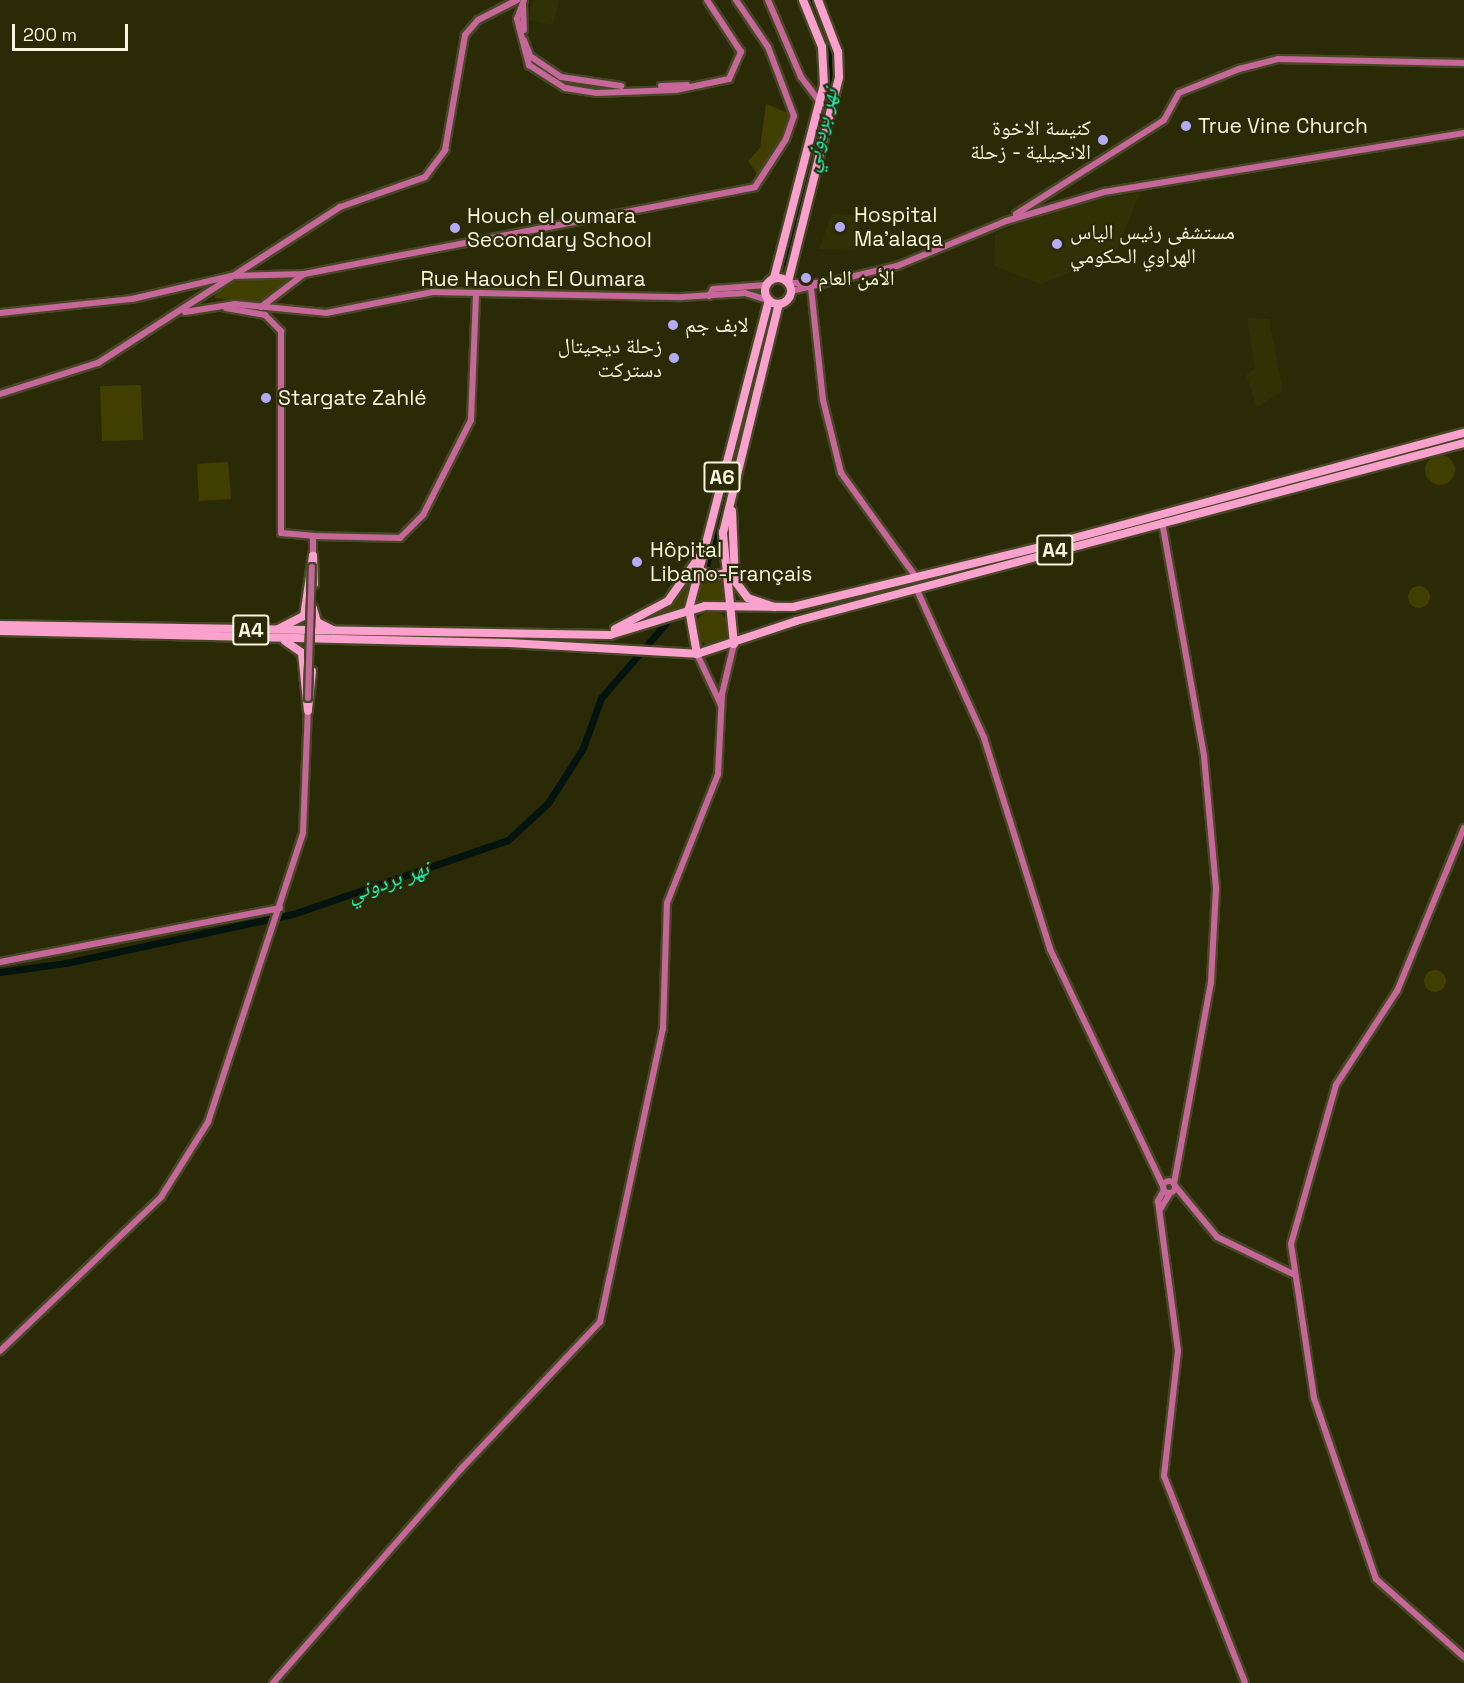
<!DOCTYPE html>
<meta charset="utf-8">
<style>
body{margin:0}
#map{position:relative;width:1464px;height:1683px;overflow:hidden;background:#2a2a07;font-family:"Space Grotesk","Noto Naskh Arabic",sans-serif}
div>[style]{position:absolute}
.built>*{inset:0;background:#313106}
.green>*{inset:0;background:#413f00}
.round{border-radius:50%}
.river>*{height:7px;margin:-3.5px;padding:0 3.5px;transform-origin:3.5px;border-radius:3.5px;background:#03130d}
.roads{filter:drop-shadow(2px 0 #474725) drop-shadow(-2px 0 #474725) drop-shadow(0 2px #474725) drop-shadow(0 -2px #474725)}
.secondary>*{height:6px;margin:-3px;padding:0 3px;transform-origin:3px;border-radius:3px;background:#c66799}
.secondary>.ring{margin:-3px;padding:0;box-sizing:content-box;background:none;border:6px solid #c66799;border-radius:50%}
.highway>*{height:8px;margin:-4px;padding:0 4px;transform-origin:4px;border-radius:4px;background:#faa1ce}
.highway>.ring{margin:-4px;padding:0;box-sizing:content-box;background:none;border:8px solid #faa1ce;border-radius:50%}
.bridges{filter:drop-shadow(2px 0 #474725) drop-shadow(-2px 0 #474725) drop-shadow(0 2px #474725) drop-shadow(0 -2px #474725)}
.secondary-bridge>*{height:6px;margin:-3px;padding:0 3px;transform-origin:3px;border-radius:3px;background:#c66799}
.dots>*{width:16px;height:16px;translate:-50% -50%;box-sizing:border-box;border:3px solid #2a2a07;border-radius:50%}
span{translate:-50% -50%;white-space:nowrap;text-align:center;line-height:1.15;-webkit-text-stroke:4.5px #2a2a07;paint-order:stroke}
.shield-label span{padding:2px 4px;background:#2a2a07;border:2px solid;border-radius:4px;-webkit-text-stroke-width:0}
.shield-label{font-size:20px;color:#f6f7de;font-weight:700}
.poi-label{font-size:21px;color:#f6f7de}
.left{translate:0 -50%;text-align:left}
.right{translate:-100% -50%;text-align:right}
.street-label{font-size:21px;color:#f6f7de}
.water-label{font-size:22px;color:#1bedb7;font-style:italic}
.scale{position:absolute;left:12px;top:24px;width:116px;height:27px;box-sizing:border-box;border:3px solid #f6f7de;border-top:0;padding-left:8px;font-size:18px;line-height:21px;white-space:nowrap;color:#f6f7de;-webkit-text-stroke:4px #2a2a07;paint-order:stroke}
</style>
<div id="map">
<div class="built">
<i style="clip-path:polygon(533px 0,559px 0,553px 25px,529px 20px)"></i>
<i style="clip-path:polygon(1140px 193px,1115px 255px,1041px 284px,994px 266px,995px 236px,1014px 225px,1088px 200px)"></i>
<i style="clip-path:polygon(832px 214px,857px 215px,856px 250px,819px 249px)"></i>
<i style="clip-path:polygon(1247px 318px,1269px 319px,1283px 391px,1257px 407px,1246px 374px,1255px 369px)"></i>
</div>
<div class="green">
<i style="clip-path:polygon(766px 104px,791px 114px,791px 122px,758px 175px,748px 161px,760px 148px)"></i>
<i style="clip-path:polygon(292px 276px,289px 284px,256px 303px,215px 298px,213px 291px,237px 281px)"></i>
<i style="clip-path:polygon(141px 385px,143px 440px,102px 441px,100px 386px)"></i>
<i class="round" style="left:1425px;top:455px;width:30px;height:30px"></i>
<i style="clip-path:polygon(228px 462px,231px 499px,199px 501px,197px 464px)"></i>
<i style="clip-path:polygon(695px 569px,685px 606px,631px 628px,664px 609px)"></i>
<i style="clip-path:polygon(700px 576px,723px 579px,727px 603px,692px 604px)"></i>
<i class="round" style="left:1408px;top:586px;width:22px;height:22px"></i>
<i class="round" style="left:695px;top:611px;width:34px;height:34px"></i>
<i class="round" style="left:1424px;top:970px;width:22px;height:22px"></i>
</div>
<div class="river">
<i style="left:811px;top:0;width:47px;rotate:66.2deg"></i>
<i style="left:830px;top:43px;width:55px;rotate:90deg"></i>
<i style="left:787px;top:263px;width:142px;rotate:-75.3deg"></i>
<i style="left:705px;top:569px;width:224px;rotate:-75deg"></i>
<i style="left:0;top:972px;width:67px;rotate:-7.8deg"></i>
<i style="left:66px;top:963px;width:232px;rotate:-12.2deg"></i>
<i style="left:293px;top:914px;width:227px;rotate:-19deg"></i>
<i style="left:508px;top:840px;width:54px;rotate:-42.8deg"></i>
<i style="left:548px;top:803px;width:65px;rotate:-57.5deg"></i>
<i style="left:583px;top:748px;width:53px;rotate:-70.2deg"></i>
<i style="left:601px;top:698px;width:99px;rotate:-49.1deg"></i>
</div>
<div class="roads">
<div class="secondary">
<i style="left:524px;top:0;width:20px;rotate:110deg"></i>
<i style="left:517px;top:19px;width:48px;rotate:75.4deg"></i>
<i style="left:529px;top:65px;width:43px;rotate:32.6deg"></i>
<i style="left:565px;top:88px;width:31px;rotate:9deg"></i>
<i style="left:596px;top:93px;width:80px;rotate:-2.1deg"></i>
<i style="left:676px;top:90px;width:54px;rotate:-11.7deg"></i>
<i style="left:729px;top:79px;width:30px;rotate:-66deg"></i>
<i style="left:741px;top:52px;width:62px;rotate:-123.2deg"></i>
<i style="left:768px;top:0;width:84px;rotate:66.8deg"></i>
<i style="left:801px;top:77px;width:34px;rotate:53deg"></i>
<i style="left:523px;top:4px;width:26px;rotate:88deg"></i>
<i style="left:524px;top:40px;width:17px;rotate:69deg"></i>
<i style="left:530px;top:56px;width:37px;rotate:34deg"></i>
<i style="left:561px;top:77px;width:61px;rotate:8.5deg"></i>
<i style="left:661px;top:86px;width:26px;rotate:-2deg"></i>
<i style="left:1016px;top:214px;width:175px;rotate:-32.4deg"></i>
<i style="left:1164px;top:120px;width:31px;rotate:-61deg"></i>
<i style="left:1179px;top:93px;width:65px;rotate:-21.8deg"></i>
<i style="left:1239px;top:69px;width:40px;rotate:-14.4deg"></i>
<i style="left:1278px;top:59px;width:186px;rotate:1.2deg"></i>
<i style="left:789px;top:283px;width:35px"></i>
<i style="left:811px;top:288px;width:113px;rotate:83.9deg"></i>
<i style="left:823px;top:400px;width:75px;rotate:76.1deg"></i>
<i style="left:841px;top:473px;width:128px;rotate:54.2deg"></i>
<i style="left:791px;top:291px;width:109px;rotate:-13.3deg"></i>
<i style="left:897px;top:266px;width:118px;rotate:-22.4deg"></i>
<i style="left:1006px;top:221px;width:102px;rotate:-16.5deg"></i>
<i style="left:1104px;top:192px;width:365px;rotate:-9.3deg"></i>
<i style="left:709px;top:296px;width:8px;rotate:-60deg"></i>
<i style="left:713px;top:289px;width:53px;rotate:-4.3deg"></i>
<i style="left:261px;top:307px;width:54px;rotate:-37.5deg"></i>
<i style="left:226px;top:308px;width:40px;rotate:10deg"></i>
<i style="left:265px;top:315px;width:23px;rotate:45deg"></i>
<i style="left:281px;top:331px;width:202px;rotate:90deg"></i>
<i style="left:281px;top:533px;width:32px;rotate:5deg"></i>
<i style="left:185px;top:312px;width:51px;rotate:-9.1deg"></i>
<i style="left:235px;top:304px;width:91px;rotate:5.6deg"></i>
<i style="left:326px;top:313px;width:109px;rotate:-11.1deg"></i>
<i style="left:433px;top:292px;width:249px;rotate:1.2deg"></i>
<i style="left:682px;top:297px;width:63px;rotate:-3.6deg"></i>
<i style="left:745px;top:293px;width:24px;rotate:17deg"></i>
<i style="left:0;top:313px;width:133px;rotate:-6.1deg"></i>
<i style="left:132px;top:299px;width:102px;rotate:-13.1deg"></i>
<i style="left:231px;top:276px;width:73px;rotate:-1.6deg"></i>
<i style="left:304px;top:274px;width:459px;rotate:-10.9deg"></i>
<i style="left:755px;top:187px;width:57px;rotate:-57.1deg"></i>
<i style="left:786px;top:139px;width:24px;rotate:-71deg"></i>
<i style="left:794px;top:116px;width:74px;rotate:-110.6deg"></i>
<i style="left:768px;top:47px;width:57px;rotate:-124.2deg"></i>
<i style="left:0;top:394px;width:103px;rotate:-17.6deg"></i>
<i style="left:98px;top:363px;width:288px;rotate:-32.8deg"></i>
<i style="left:340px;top:207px;width:90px;rotate:-19.4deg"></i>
<i style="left:425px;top:177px;width:34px;rotate:-53deg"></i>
<i style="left:445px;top:150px;width:117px;rotate:-80.1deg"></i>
<i style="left:465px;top:35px;width:20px;rotate:-49deg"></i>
<i style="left:478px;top:20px;width:44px;rotate:-27.1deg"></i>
<i style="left:1162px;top:522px;width:238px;rotate:79.8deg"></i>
<i style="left:1204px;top:756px;width:134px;rotate:84.8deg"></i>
<i style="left:1216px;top:889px;width:93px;rotate:93.1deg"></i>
<i style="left:1211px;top:982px;width:205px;rotate:100.4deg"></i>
<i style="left:313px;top:560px;width:24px;rotate:-90deg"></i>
<i style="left:313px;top:536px;width:87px;rotate:1.3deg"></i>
<i style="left:400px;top:538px;width:33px;rotate:-45deg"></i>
<i style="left:423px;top:515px;width:106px;rotate:-63.2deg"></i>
<i style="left:471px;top:420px;width:127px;rotate:-87.7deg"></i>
<i style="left:917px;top:590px;width:162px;rotate:65.6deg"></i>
<i style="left:984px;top:738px;width:221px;rotate:72.6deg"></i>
<i style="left:1050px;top:949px;width:263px;rotate:64.5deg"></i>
<i style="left:697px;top:654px;width:56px;rotate:64.8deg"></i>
<i style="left:1464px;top:828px;width:176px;rotate:112.3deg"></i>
<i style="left:1397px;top:991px;width:112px;rotate:123deg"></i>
<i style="left:1336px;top:1085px;width:165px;rotate:105.8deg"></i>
<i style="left:1291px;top:1244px;width:156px;rotate:81.5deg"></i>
<i style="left:1314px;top:1398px;width:191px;rotate:71.1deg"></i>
<i style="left:1376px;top:1579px;width:118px;rotate:41.6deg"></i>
<i style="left:0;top:962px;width:285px;rotate:-10.9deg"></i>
<i class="ring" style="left:1163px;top:1181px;width:6px;height:6px"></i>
<i style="left:1175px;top:1186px;width:66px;rotate:50.5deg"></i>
<i style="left:1217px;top:1237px;width:85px;rotate:26deg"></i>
<i style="left:1164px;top:1190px;width:13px;rotate:119deg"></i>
<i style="left:1158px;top:1201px;width:151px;rotate:82.4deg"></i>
<i style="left:1178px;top:1351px;width:126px;rotate:96.4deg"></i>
<i style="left:1164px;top:1476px;width:222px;rotate:68.6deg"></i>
<i style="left:1161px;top:1208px;width:17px;rotate:-59deg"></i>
<i style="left:0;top:1351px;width:223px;rotate:-43.7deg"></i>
<i style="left:161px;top:1197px;width:89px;rotate:-57.9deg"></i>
<i style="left:208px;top:1122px;width:304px;rotate:-71.8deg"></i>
<i style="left:303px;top:833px;width:127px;rotate:-87.7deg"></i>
<i style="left:273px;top:1683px;width:285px;rotate:-48.7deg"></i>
<i style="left:461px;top:1469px;width:202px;rotate:-46.6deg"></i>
<i style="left:600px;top:1322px;width:300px;rotate:-77.9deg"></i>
<i style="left:663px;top:1029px;width:126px;rotate:-88.2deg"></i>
<i style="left:667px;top:903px;width:139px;rotate:-68.4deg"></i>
<i style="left:718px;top:774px;width:80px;rotate:-87.1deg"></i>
<i style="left:722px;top:694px;width:51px;rotate:-76.5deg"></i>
</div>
<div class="highway">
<i class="ring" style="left:765px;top:278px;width:18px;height:18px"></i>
<i style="left:774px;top:278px;width:199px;rotate:-75.5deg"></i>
<i style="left:824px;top:85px;width:38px;rotate:-93deg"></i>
<i style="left:822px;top:47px;width:51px;rotate:-112deg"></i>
<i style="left:788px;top:282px;width:211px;rotate:-76deg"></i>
<i style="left:839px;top:77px;width:25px;rotate:-92deg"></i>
<i style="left:838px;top:52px;width:56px;rotate:-111deg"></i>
<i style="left:732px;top:511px;width:70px;rotate:87.5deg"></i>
<i style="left:735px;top:581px;width:21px;rotate:53deg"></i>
<i style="left:748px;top:598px;width:28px;rotate:19deg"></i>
<i style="left:313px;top:556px;width:28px;rotate:88deg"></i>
<i style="left:699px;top:570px;width:15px;rotate:23deg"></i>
<i style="left:713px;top:576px;width:12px;rotate:-14deg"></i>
<i style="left:313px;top:608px;width:15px;rotate:74deg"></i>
<i style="left:317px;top:622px;width:18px;rotate:27deg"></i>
<i style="left:0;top:625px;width:610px;rotate:0.94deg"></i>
<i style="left:610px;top:635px;width:99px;rotate:-17deg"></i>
<i style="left:705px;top:606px;width:88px;rotate:0.7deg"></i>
<i style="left:793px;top:607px;width:251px;rotate:-13.6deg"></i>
<i style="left:1037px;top:548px;width:442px;rotate:-15.1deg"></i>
<i style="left:278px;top:629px;width:29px;rotate:-27deg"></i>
<i style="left:304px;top:616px;width:61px;rotate:-81.5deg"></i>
<i style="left:615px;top:629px;width:60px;rotate:-27.8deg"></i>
<i style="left:668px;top:601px;width:54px;rotate:-54.8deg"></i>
<i style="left:0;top:631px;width:509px;rotate:1.35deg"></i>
<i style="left:509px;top:643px;width:188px;rotate:3.3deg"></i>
<i style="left:697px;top:654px;width:104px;rotate:-18.4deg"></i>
<i style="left:796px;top:621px;width:691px;rotate:-14.92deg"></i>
<i style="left:285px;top:641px;width:21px;rotate:35deg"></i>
<i style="left:302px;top:653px;width:58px;rotate:84.1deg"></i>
<i style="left:734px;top:644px;width:112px;rotate:-95.7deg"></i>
<i style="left:723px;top:533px;width:236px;rotate:-76.3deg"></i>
<i style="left:697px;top:654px;width:46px;rotate:-100.1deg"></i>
<i style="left:689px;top:609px;width:319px;rotate:-75.5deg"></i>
<i style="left:308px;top:709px;width:38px;rotate:-84deg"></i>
</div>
</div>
<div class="bridges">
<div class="secondary-bridge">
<i style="left:308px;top:698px;width:131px;rotate:-88.3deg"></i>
</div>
</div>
<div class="dots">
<i style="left:1186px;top:126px;background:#b4acf9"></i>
<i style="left:1103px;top:140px;background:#b4acf9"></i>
<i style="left:840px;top:227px;background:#b4acf9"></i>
<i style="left:455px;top:228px;background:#b4acf9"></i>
<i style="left:1057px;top:244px;background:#b4acf9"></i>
<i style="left:806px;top:278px;background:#b4acf9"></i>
<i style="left:673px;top:325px;background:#b4acf9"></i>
<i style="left:674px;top:358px;background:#b4acf9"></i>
<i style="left:266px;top:398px;background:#b4acf9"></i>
<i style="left:637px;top:562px;background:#b4acf9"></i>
</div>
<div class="shield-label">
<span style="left:722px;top:477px">A6</span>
<span style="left:1055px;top:550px">A4</span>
<span style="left:251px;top:630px">A4</span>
</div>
<div class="poi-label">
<span class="left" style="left:1198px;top:126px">True Vine Church</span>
<span class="right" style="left:1091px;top:140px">كنيسة الاخوة<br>الانجيلية - زحلة</span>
<span class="left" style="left:854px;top:227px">Hospital<br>Ma'alaqa</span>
<span class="left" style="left:467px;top:228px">Houch el oumara<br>Secondary School</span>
<span class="left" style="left:1070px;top:244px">مستشفى رئيس الياس<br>الهراوي الحكومي</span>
<span class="left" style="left:818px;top:278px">الأمن العام</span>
<span class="left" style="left:685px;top:325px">لابف جم</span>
<span class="right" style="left:662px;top:358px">زحلة ديجيتال<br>دستركت</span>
<span class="left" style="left:278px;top:398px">Stargate Zahlé</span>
<span class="left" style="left:650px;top:562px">Hôpital<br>Libano-Français</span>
</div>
<div class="street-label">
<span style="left:533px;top:279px">Rue Haouch El Oumara</span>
</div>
<div class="water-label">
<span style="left:820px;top:130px;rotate:-76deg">نهر بردوني</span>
<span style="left:388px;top:881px;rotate:-19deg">نهر بردوني</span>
</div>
<div class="scale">200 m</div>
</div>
